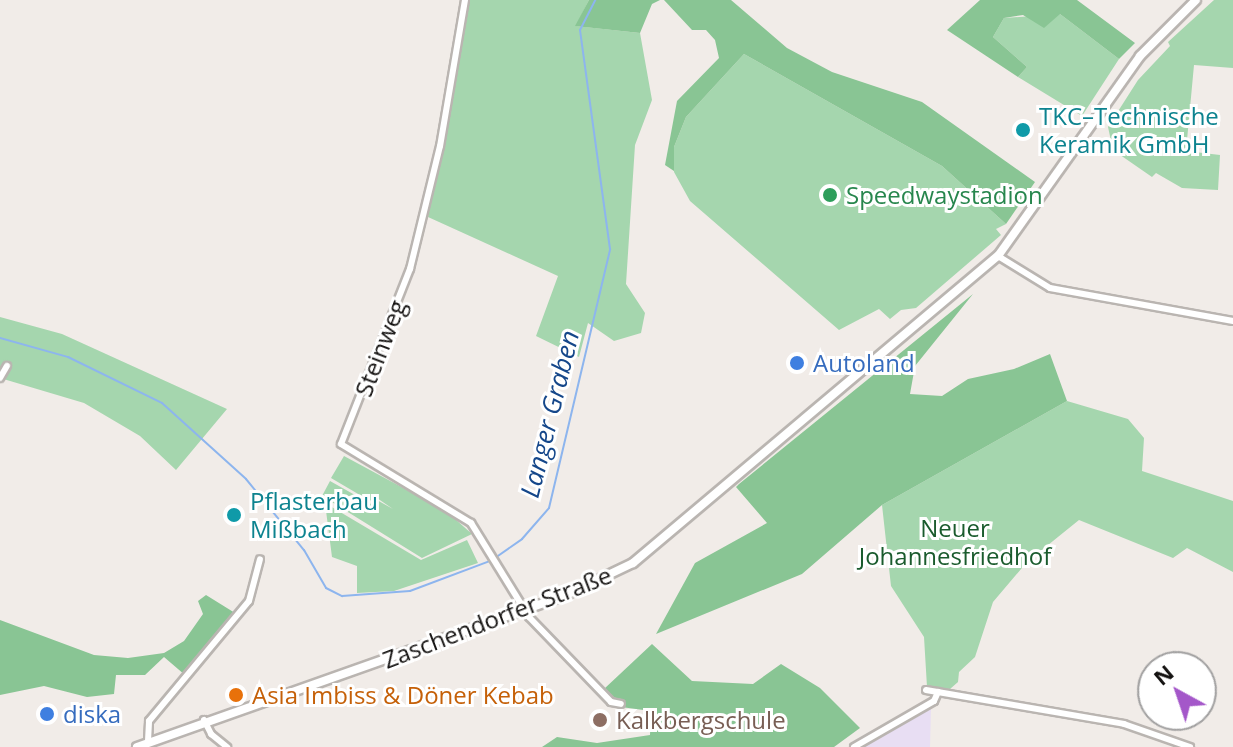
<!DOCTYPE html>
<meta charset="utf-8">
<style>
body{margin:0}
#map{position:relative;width:1233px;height:747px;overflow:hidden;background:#f1ece8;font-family:"Open Sans",sans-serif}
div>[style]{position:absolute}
.education>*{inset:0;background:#e8def3}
.green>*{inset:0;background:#a5d6ae}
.forest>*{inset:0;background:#89c594}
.stream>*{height:2px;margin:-1px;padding:0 1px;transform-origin:1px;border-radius:1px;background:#8db5ee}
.roads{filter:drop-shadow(2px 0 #bab5b1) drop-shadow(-2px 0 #bab5b1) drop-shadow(0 2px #bab5b1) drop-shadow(0 -2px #bab5b1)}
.minor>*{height:6px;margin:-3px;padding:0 3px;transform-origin:3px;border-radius:3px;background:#fff}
.tertiary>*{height:8px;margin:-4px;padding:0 4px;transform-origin:4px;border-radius:4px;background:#fff}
.dots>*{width:22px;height:22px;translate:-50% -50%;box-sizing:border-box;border:4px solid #fff;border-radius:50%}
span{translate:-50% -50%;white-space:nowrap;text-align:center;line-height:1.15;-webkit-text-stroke:6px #fff;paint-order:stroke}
.culture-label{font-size:24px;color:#0d838f}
.left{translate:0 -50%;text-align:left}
.leisure-label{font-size:24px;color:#27864d}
.street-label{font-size:24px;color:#141211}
.shop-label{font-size:24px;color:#366cbe}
.park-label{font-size:24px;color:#1a5b2d}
.food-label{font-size:24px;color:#c56008}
.education-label{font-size:24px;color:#785e54}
.water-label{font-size:26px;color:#15478a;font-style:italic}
.north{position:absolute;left:1137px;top:651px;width:80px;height:80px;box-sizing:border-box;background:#fff;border:2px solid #a1a0a0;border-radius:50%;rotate:320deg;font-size:22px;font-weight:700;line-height:32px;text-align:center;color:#141211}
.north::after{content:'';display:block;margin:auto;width:28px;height:36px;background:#a457c9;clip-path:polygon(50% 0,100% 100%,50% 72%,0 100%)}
</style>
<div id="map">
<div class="education">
<i style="clip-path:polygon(926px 708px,931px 709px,930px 747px,858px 747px)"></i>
</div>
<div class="green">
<i style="clip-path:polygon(469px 0,589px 0,576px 26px,640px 33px,652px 100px,635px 145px,626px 284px,645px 313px,641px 333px,614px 341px,588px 323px,579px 357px,536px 336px,558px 276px,428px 217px)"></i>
<i style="clip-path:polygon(1214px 0,1233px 0,1233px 68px,1194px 65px,1186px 151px,1220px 155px,1218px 190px,1182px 188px,1156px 173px,1152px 177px,1113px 150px,1108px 127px,1138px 80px,1170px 46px,1168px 42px)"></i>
<i style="clip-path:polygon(1060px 14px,1119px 59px,1082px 116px,1018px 77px,1027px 67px,993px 37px,1004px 18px)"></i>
<i style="clip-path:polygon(744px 54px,942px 166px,1006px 224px,996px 229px,1001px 235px,916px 308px,901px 310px,890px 319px,879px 309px,839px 330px,690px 201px,674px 172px,674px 147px,686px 117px)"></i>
<i style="clip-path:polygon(0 317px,62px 334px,227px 409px,176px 470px,140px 436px,84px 403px,0 378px)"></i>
<i style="clip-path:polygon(1067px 401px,1128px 419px,1144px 438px,1142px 471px,1233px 501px,1233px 572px,1187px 548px,1173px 558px,1079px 520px,1027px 562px,993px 602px,975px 657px,959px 672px,958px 682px,950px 689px,927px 687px,924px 637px,891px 586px,882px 505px)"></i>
<i style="clip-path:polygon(344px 456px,446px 511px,472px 534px,422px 558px,322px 496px,330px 481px,371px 504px,375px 499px,393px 509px,374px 496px,370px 501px,331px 478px)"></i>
<i style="clip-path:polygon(325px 503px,421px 560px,467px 540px,478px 563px,394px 591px,357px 593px,357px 566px,332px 557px)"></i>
</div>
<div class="forest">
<i style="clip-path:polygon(589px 0,660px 0,652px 4px,640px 33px,575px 26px)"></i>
<i style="clip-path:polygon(664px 0,731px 0,787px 48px,832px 72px,922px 102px,1035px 182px,1006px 224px,942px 166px,744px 54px,686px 117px,674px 147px,674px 171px,665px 165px,677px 101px,719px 58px,715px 40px,706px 30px,692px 30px)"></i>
<i style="clip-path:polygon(980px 0,1077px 0,1135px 43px,1119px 59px,1060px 14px,1044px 28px,1023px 15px,1004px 18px,993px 37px,1027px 67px,1018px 77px,947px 30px)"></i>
<i style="clip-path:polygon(973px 294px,915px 366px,910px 394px,942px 396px,968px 379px,1014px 369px,1050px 354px,1067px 401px,882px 505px,802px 574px,656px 634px,695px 563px,767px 523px,736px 487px,739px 484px)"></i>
<i style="clip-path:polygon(206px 595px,235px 613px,185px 675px,164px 657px,145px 675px,116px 675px,114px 694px,87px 697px,44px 686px,0 695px,0 620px,94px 655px,128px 658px,164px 653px,184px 641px,203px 614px,198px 601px)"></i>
<i style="clip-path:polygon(652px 644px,692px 681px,753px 684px,781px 664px,820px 688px,860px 728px,834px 747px,542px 747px,557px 737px,597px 743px,650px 735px,651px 711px,621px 707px,604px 689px)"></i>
</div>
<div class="stream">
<i style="left:0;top:338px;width:71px;rotate:15.6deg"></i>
<i style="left:68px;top:357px;width:105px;rotate:26.1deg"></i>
<i style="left:162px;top:403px;width:113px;rotate:42.1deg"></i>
<i style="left:246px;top:479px;width:92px;rotate:50.8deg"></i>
<i style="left:304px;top:550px;width:44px;rotate:59.9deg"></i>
<i style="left:326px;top:588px;width:18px;rotate:27deg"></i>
<i style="left:342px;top:596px;width:68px;rotate:-4.2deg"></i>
<i style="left:410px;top:591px;width:85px;rotate:-20.6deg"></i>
<i style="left:495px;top:558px;width:33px;rotate:-35deg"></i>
<i style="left:522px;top:539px;width:41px;rotate:-48.9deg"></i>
<i style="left:549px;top:508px;width:266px;rotate:-76.7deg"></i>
<i style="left:610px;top:249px;width:221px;rotate:-97.8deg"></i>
<i style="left:580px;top:30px;width:34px;rotate:-63deg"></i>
</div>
<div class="roads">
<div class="minor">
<i style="left:465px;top:0;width:148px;rotate:99.7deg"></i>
<i style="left:440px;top:146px;width:127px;rotate:103.7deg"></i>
<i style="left:410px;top:269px;width:188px;rotate:111.5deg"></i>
<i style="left:341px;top:444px;width:152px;rotate:31.3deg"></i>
<i style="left:471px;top:523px;width:110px;rotate:58.3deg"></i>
<i style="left:529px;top:617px;width:118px;rotate:46deg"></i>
<i style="left:611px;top:702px;width:10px;rotate:11deg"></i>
<i style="left:998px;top:256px;width:61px;rotate:31.6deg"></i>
<i style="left:1050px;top:288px;width:186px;rotate:10.2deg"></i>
<i style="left:0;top:378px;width:14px;rotate:-60deg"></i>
<i style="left:926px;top:690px;width:201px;rotate:9.7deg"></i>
<i style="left:1124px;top:724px;width:70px;rotate:19.2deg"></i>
<i style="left:204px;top:720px;width:16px;rotate:63deg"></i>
<i style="left:211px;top:734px;width:21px;rotate:39deg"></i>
<i style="left:148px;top:741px;width:20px;rotate:-87deg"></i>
<i style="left:149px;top:721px;width:156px;rotate:-50.2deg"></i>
<i style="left:249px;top:601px;width:43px;rotate:-75.3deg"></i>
<i style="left:854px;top:747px;width:92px;rotate:-29.9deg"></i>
<i style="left:934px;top:701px;width:10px;rotate:-66deg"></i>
</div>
<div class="tertiary">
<i style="left:137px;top:747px;width:457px;rotate:-19.5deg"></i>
<i style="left:568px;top:594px;width:72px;rotate:-25.5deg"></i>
<i style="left:633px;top:563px;width:477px;rotate:-40.1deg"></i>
<i style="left:998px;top:256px;width:245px;rotate:-54.6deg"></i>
<i style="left:1140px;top:56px;width:79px;rotate:-45deg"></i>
</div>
</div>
<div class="dots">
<i style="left:1023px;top:130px;background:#0f9aa8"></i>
<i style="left:830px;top:195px;background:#2e9e5b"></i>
<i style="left:797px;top:363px;background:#3f7fe0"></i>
<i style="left:234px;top:515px;background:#0f9aa8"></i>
<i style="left:236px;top:695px;background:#e8710a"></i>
<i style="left:47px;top:714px;background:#3f7fe0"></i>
<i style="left:600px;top:720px;background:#8d6e63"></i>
</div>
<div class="culture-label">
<span class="left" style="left:1039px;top:130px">TKC–Technische<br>Keramik GmbH</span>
<span class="left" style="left:250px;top:515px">Pflasterbau<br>Mißbach</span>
</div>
<div class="leisure-label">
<span class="left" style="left:846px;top:195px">Speedwaystadion</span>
</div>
<div class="street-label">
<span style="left:380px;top:348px;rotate:-69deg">Steinweg</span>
<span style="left:497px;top:617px;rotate:-21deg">Zaschendorfer Straße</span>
</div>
<div class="shop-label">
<span class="left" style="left:813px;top:363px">Autoland</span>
<span class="left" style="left:63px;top:714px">diska</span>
</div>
<div class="park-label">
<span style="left:955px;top:542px">Neuer<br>Johannesfriedhof</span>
</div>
<div class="food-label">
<span class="left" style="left:252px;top:695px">Asia Imbiss &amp; Döner Kebab</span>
</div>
<div class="education-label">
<span class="left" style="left:616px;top:720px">Kalkbergschule</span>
</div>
<div class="water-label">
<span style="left:550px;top:414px;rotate:-76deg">Langer Graben</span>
</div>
<div class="north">N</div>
</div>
